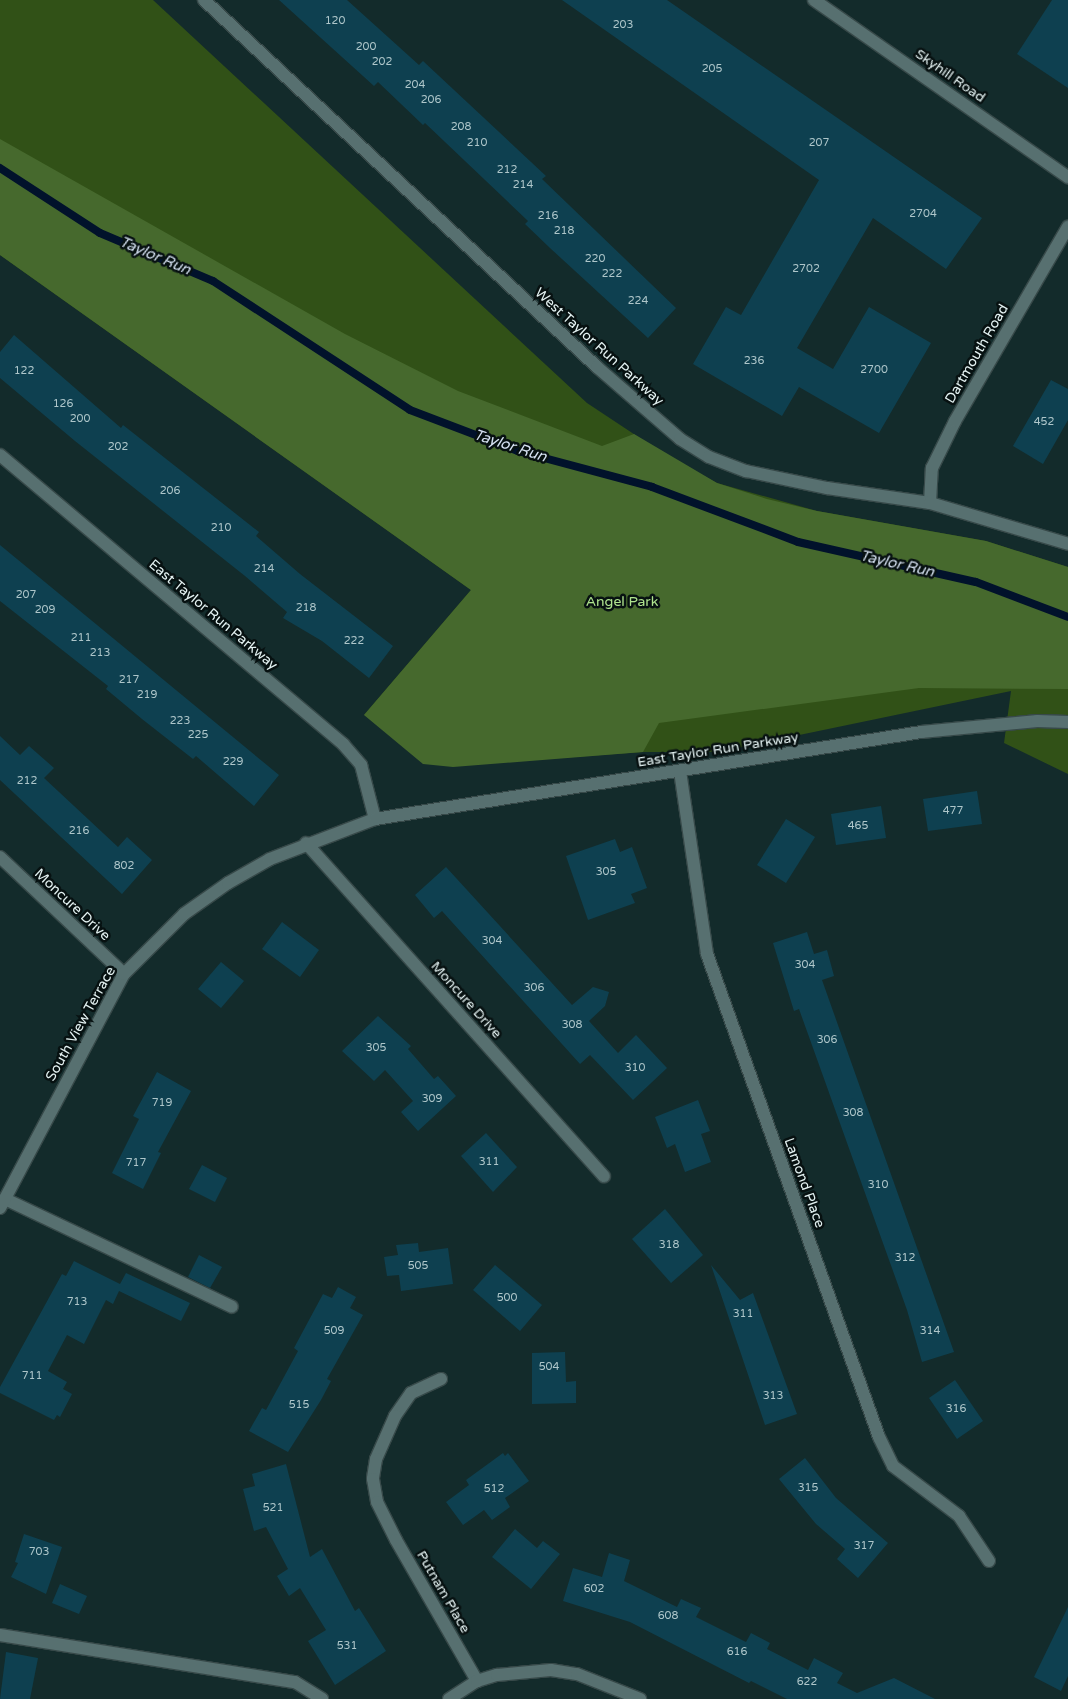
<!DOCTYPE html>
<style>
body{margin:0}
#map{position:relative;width:1068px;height:1699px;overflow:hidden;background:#132b2b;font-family:"Varela Round",sans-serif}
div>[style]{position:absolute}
.green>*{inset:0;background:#315117}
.forest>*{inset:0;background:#46692d}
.stream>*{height:8px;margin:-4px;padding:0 4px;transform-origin:4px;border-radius:4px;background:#01122b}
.building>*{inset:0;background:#0e4050}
.roads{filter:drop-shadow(1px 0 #374949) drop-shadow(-1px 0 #374949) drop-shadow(0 1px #374949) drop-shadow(0 -1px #374949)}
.service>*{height:12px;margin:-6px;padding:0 6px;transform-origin:6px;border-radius:6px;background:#577070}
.minor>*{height:12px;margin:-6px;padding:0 6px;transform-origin:6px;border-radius:6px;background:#577070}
.tertiary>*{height:12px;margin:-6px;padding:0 6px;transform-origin:6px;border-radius:6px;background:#577070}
span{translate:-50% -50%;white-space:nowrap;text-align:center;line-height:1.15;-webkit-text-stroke:5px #071111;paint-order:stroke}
.number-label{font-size:11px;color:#aec6ca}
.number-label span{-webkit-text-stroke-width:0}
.street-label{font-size:14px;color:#e4f2f2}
.park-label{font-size:14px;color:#afe48e}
.water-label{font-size:15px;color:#d5e1f1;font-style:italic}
</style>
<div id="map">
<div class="green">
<i style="clip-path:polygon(0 0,153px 0,587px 403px,670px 458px,717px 483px,817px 511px,986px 541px,1068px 567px,1068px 774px,1004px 743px,1011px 691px,718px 752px,643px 752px,532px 760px,364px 715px,471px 590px,0 255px)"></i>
</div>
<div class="forest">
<i style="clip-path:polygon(0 139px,345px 334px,458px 391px,602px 446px,634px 434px,717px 483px,767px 499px,817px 511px,986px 541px,1068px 567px,1068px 689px,919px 688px,659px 723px,643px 752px,453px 767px,423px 764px,364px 715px,471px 590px,0 255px)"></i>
</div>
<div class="stream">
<i style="left:0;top:168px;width:119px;rotate:33deg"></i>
<i style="left:100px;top:233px;width:123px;rotate:23deg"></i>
<i style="left:213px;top:281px;width:235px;rotate:33.2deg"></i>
<i style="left:410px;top:410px;width:116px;rotate:20.8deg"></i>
<i style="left:518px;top:451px;width:139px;rotate:15deg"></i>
<i style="left:652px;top:487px;width:156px;rotate:20.6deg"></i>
<i style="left:798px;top:542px;width:182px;rotate:12.7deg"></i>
<i style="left:976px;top:582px;width:98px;rotate:20.8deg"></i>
</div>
<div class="building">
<i style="clip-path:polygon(279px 0,347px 0,419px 65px,423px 61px,546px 176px,542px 179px,676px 308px,648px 338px,550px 248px,525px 224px,528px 221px,425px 123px,423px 125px,378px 82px,374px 86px)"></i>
<i style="clip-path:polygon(562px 0,667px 0,982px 218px,946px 269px,873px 218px,797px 348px,833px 369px,869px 307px,931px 343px,879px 433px,799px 387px,782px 416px,693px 364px,726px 307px,741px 315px,819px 180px)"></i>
<i style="clip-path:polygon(1052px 0,1068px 0,1068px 88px,1017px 54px)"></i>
<i style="clip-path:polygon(14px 335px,121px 428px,123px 425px,259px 532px,256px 536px,300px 574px,393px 646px,369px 678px,322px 641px,283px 618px,287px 612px,245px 576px,75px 441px,0 378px,0 352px)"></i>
<i style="clip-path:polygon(1051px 380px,1068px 389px,1068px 420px,1043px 464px,1013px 446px)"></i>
<i style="clip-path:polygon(0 545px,279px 775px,254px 806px,196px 756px,193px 759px,142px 719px,106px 689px,108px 686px,0 601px)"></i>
<i style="clip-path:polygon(0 736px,20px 755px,29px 746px,54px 768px,44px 778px,118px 847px,127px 837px,152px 860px,122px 894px,0 780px)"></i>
<i style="clip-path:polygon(977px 791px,982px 824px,928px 831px,923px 799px)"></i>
<i style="clip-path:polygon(881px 806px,886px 838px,836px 845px,831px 814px)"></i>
<i style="clip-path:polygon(786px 819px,815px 837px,786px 883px,757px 865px)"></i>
<i style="clip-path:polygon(615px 839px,620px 852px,632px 847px,647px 888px,631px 894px,635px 903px,588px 920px,566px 856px)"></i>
<i style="clip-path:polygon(446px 867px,572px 1005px,593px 987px,609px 992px,605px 1006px,589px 1021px,618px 1053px,636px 1035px,667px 1068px,633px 1100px,590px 1055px,580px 1064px,442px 911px,434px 918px,415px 895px)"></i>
<i style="clip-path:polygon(282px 922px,319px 950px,300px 977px,262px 949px)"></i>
<i style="clip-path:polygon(807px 932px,814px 954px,827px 950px,834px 976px,822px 980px,954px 1352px,922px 1362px,907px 1310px,799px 1009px,794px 1011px,773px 943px)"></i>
<i style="clip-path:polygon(221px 962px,244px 981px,221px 1008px,198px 989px)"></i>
<i style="clip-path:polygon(378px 1016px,411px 1046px,408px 1049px,434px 1079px,438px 1076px,456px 1096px,418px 1131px,401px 1112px,413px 1101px,385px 1070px,374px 1081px,342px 1051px)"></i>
<i style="clip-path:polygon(157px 1072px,191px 1091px,158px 1152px,161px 1153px,143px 1189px,112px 1173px,139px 1119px,133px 1116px)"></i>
<i style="clip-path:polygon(698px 1100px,710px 1131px,701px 1134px,711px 1162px,685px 1172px,675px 1144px,667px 1148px,655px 1117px)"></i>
<i style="clip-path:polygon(486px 1133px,517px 1167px,493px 1192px,461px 1156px)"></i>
<i style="clip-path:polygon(202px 1165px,227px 1178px,215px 1202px,189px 1189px)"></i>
<i style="clip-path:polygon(665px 1209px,703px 1255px,671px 1283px,632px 1239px)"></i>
<i style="clip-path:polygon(418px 1243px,419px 1252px,448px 1248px,453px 1284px,401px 1291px,399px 1275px,387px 1276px,384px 1257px,398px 1255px,396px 1245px)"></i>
<i style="clip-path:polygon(199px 1255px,222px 1267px,210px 1288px,188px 1277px)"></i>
<i style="clip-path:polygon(74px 1261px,120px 1284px,126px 1273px,190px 1303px,181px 1321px,119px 1291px,113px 1304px,106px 1300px,84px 1344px,67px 1335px,48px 1371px,67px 1382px,63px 1389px,72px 1394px,60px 1417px,57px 1415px,54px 1420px,0 1393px,0 1387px,62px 1274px,66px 1276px)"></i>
<i style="clip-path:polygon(495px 1265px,542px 1305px,520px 1331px,473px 1290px)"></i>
<i style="clip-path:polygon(711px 1265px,740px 1300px,753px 1293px,797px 1414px,765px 1425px)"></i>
<i style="clip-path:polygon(338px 1287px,356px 1297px,350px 1308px,363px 1315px,327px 1379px,331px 1381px,321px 1400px,288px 1452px,249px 1431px,262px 1408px,266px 1410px,298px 1351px,294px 1348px,323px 1294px,332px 1298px)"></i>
<i style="clip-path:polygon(565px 1352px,566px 1382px,576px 1381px,576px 1403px,532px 1404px,532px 1353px)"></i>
<i style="clip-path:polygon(955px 1380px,983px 1421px,957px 1439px,929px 1398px)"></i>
<i style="clip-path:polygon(503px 1453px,505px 1456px,508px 1453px,529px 1481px,505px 1498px,510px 1507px,492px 1520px,484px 1510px,463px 1525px,446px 1502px,469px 1485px,466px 1480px)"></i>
<i style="clip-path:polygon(805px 1458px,836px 1498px,888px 1543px,858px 1578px,837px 1559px,845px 1549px,816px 1524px,779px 1479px)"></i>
<i style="clip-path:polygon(286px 1464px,310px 1557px,322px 1549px,355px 1611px,359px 1608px,386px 1651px,335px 1685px,308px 1641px,326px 1630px,300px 1588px,289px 1596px,277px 1576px,288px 1569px,266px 1527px,254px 1531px,243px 1489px,255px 1486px,252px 1474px)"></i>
<i style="clip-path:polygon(515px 1529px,537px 1548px,543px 1541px,560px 1554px,531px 1589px,492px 1557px)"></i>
<i style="clip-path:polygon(24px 1534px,62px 1547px,46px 1594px,11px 1577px,18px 1563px,15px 1562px)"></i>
<i style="clip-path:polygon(609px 1553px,630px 1560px,624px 1581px,677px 1607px,681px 1599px,701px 1608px,696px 1617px,746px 1642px,751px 1633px,770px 1643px,767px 1649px,808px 1670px,814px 1658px,843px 1673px,837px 1683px,857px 1693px,894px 1678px,935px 1699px,787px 1699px,751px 1681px,749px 1683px,630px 1622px,563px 1601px,573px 1568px,602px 1577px)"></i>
<i style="clip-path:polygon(60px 1584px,87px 1596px,79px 1614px,52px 1603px)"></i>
<i style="clip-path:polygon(1068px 1607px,1068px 1676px,1061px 1691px,1034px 1677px)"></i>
<i style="clip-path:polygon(6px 1652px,38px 1658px,30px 1699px,0 1699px)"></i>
</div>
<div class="roads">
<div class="service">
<i style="left:5px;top:1199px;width:251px;rotate:25.4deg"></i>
<i style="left:0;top:1635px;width:299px;rotate:9.1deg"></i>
<i style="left:295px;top:1682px;width:32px;rotate:32deg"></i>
</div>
<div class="minor">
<i style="left:814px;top:0;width:310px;rotate:34.9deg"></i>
<i style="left:0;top:455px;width:449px;rotate:40.1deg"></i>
<i style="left:343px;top:744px;width:28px;rotate:49deg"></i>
<i style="left:361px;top:765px;width:56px;rotate:75.5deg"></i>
<i style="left:930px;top:503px;width:35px;rotate:-87deg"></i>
<i style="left:932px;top:468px;width:52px;rotate:-63.9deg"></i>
<i style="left:955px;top:421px;width:225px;rotate:-59.8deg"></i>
<i style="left:680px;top:771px;width:185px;rotate:81.6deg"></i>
<i style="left:707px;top:954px;width:513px;rotate:70.4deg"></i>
<i style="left:879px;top:1437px;width:32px;rotate:64deg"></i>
<i style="left:893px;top:1466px;width:83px;rotate:37.1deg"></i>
<i style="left:959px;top:1516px;width:54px;rotate:56.3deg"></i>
<i style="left:306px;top:843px;width:447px;rotate:48.2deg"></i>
<i style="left:0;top:857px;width:170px;rotate:43.3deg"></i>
<i style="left:0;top:1208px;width:265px;rotate:-62.1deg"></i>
<i style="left:124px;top:974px;width:85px;rotate:-45deg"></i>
<i style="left:184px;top:914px;width:54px;rotate:-35.2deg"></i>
<i style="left:228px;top:883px;width:48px;rotate:-29.7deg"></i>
<i style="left:270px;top:859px;width:112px;rotate:-20.9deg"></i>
<i style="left:375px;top:819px;width:553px;rotate:-9.05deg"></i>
<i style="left:921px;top:732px;width:117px;rotate:-5.4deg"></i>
<i style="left:1037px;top:721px;width:31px;rotate:2deg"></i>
<i style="left:441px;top:1379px;width:33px;rotate:155deg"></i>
<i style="left:411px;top:1393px;width:28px;rotate:125deg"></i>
<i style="left:395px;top:1416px;width:47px;rotate:113.8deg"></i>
<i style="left:376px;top:1459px;width:20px;rotate:99deg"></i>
<i style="left:373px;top:1479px;width:23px;rotate:80deg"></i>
<i style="left:377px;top:1502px;width:42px;rotate:63.4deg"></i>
<i style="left:396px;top:1540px;width:163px;rotate:60.1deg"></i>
<i style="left:449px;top:1699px;width:33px;rotate:-33deg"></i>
<i style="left:477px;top:1681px;width:21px;rotate:-17deg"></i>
<i style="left:497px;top:1675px;width:54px;rotate:-5.3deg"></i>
<i style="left:551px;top:1670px;width:26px;rotate:9deg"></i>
<i style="left:577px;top:1674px;width:68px;rotate:21.6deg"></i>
</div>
<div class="tertiary">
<i style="left:204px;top:0;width:538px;rotate:43.04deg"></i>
<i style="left:597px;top:367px;width:110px;rotate:40.9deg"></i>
<i style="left:680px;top:439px;width:34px;rotate:32deg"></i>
<i style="left:709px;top:457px;width:40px;rotate:21deg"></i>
<i style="left:746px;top:471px;width:83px;rotate:11.9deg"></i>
<i style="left:827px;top:488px;width:104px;rotate:8.3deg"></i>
<i style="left:930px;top:503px;width:144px;rotate:16.5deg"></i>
</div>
</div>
<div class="number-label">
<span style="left:335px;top:21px">120</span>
<span style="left:623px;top:25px">203</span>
<span style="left:366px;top:47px">200</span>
<span style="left:382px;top:62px">202</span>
<span style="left:712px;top:69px">205</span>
<span style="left:415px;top:85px">204</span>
<span style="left:431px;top:100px">206</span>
<span style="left:461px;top:127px">208</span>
<span style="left:477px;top:143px">210</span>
<span style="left:819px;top:143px">207</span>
<span style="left:507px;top:170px">212</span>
<span style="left:523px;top:185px">214</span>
<span style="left:923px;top:214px">2704</span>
<span style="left:548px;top:216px">216</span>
<span style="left:564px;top:231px">218</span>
<span style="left:595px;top:259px">220</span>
<span style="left:806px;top:269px">2702</span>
<span style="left:612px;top:274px">222</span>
<span style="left:638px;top:301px">224</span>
<span style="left:754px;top:361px">236</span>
<span style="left:874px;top:370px">2700</span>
<span style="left:24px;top:371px">122</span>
<span style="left:63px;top:404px">126</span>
<span style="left:80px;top:419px">200</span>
<span style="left:1044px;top:422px">452</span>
<span style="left:118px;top:447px">202</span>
<span style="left:170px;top:491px">206</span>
<span style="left:221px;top:528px">210</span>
<span style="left:264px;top:569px">214</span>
<span style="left:26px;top:595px">207</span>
<span style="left:306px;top:608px">218</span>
<span style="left:45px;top:610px">209</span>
<span style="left:81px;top:638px">211</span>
<span style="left:354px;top:641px">222</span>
<span style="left:100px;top:653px">213</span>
<span style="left:129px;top:680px">217</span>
<span style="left:147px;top:695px">219</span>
<span style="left:180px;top:721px">223</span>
<span style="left:198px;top:735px">225</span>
<span style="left:233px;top:762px">229</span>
<span style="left:27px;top:781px">212</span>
<span style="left:953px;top:811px">477</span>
<span style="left:858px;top:826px">465</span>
<span style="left:79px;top:831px">216</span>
<span style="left:124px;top:866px">802</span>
<span style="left:606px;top:872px">305</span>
<span style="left:492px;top:941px">304</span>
<span style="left:805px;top:965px">304</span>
<span style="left:534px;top:988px">306</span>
<span style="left:572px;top:1025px">308</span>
<span style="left:827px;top:1040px">306</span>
<span style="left:376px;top:1048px">305</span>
<span style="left:635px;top:1068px">310</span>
<span style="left:432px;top:1099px">309</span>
<span style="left:162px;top:1103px">719</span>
<span style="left:853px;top:1113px">308</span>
<span style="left:489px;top:1162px">311</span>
<span style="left:136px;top:1163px">717</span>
<span style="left:878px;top:1185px">310</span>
<span style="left:669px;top:1245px">318</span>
<span style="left:905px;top:1258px">312</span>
<span style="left:418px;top:1266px">505</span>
<span style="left:507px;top:1298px">500</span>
<span style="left:77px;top:1302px">713</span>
<span style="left:743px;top:1314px">311</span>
<span style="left:334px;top:1331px">509</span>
<span style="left:930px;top:1331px">314</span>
<span style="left:549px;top:1367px">504</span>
<span style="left:32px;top:1376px">711</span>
<span style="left:773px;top:1396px">313</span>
<span style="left:299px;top:1405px">515</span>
<span style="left:956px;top:1409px">316</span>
<span style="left:808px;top:1488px">315</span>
<span style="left:494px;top:1489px">512</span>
<span style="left:273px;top:1508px">521</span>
<span style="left:864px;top:1546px">317</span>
<span style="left:39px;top:1552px">703</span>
<span style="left:594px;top:1589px">602</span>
<span style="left:668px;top:1616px">608</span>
<span style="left:347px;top:1646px">531</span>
<span style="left:737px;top:1652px">616</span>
<span style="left:807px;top:1682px">622</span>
</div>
<div class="street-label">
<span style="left:950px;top:76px;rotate:35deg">Skyhill Road</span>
<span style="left:599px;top:347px;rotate:42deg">West Taylor Run Parkway</span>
<span style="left:977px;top:354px;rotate:-60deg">Dartmouth Road</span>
<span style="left:213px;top:615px;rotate:40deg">East Taylor Run Parkway</span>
<span style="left:718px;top:750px;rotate:-9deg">East Taylor Run Parkway</span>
<span style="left:72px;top:905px;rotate:43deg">Moncure Drive</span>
<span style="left:466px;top:1000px;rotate:48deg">Moncure Drive</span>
<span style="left:81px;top:1024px;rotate:-61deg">South View Terrace</span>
<span style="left:804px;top:1183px;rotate:70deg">Lamond Place</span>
<span style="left:443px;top:1592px;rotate:60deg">Putnam Place</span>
</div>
<div class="park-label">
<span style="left:622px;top:602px">Angel Park</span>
</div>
<div class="water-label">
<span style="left:155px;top:256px;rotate:23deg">Taylor Run</span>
<span style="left:510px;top:446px;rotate:18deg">Taylor Run</span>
<span style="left:897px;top:564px;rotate:13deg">Taylor Run</span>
</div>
</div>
